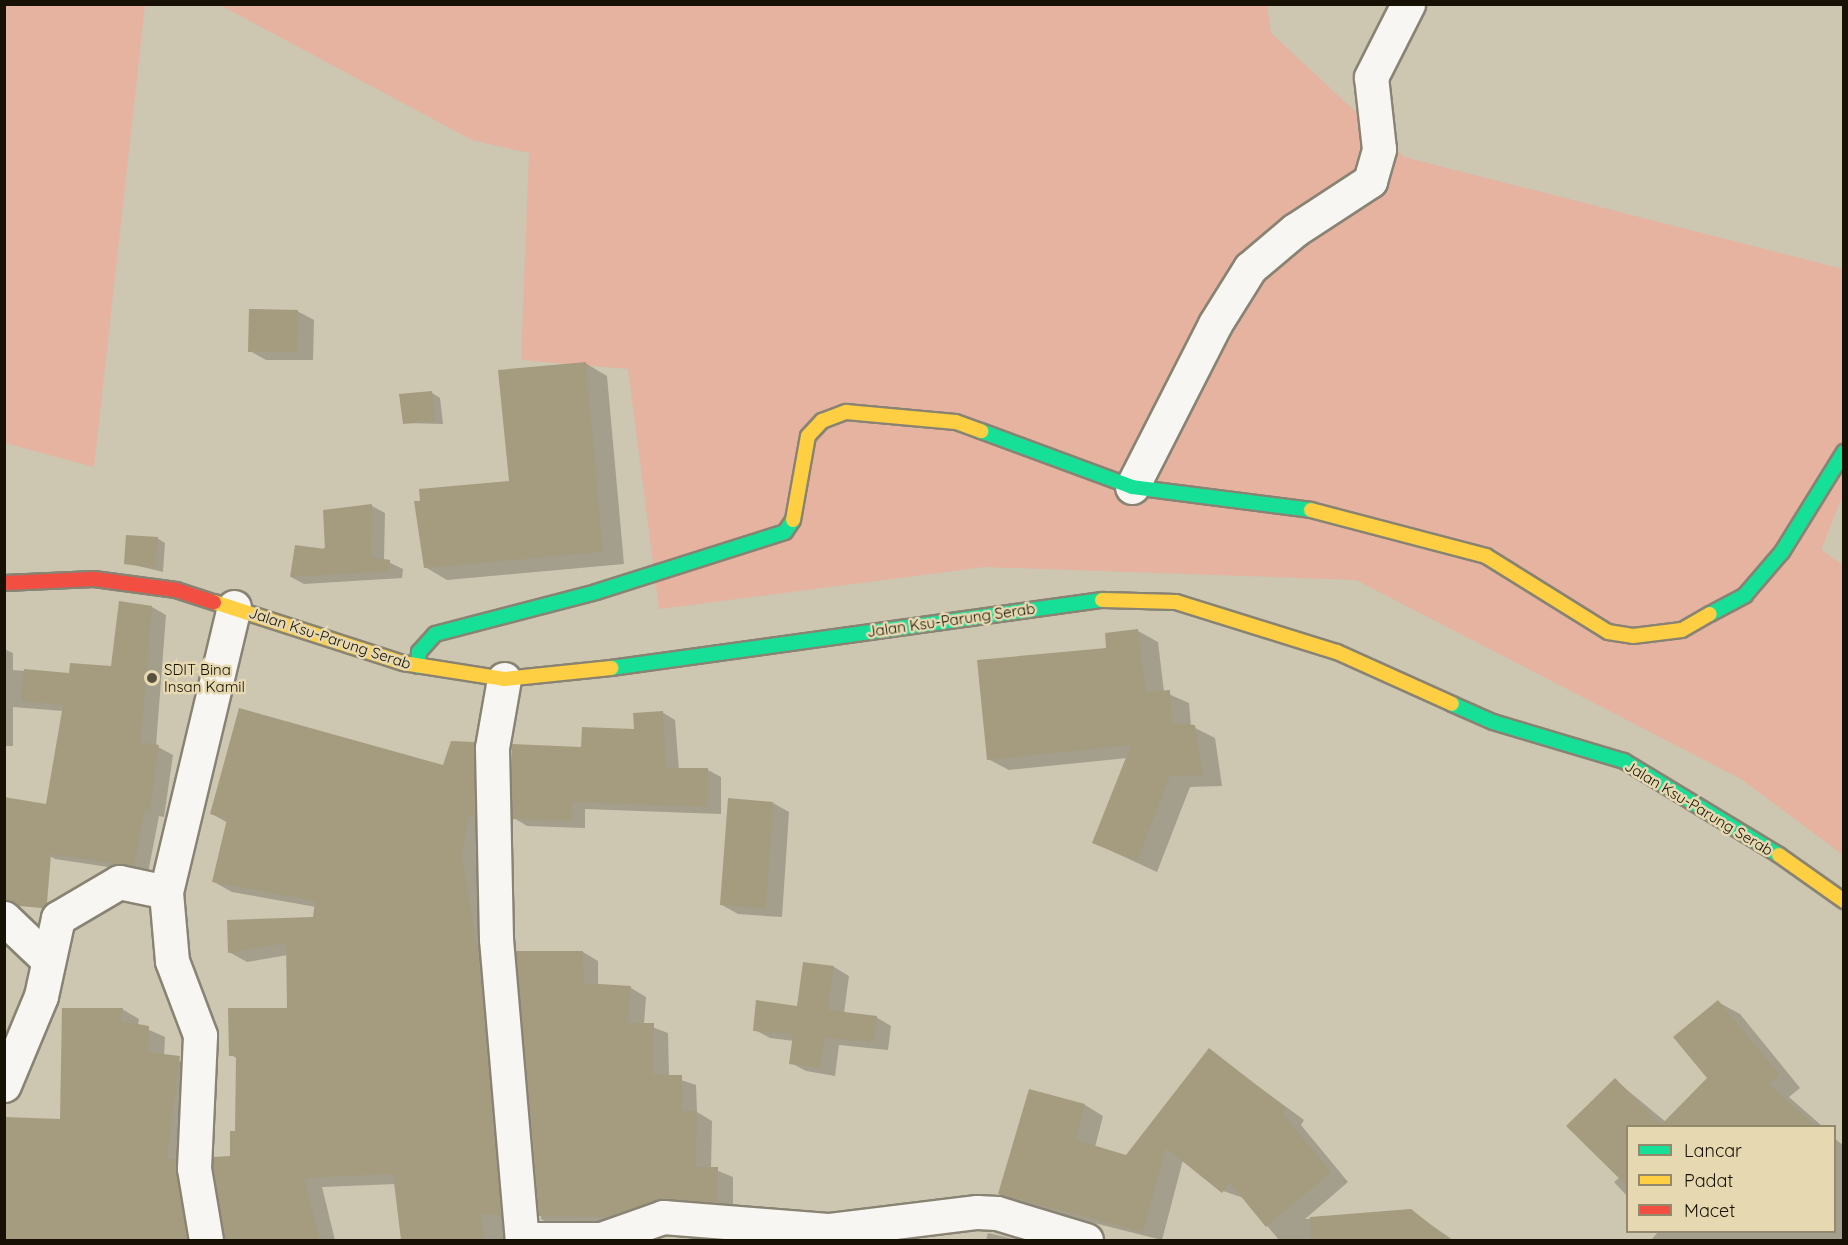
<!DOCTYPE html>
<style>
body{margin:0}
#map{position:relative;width:1848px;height:1245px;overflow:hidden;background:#cdc6b1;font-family:Quicksand,sans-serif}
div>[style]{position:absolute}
.green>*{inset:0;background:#e5b3a0}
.shadow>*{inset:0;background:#0003}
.building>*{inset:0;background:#a59c80}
.roads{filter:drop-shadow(2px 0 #898373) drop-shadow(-2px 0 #898373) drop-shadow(0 2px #898373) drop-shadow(0 -2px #898373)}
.street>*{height:33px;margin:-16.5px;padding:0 16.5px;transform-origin:16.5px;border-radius:16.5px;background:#f8f6f3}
.fast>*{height:14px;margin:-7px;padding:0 7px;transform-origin:7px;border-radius:7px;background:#16e098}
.slow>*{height:14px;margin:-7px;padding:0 7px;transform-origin:7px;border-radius:7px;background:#ffcf43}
.jam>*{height:14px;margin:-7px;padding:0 7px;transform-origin:7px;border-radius:7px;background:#f24e42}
.dots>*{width:16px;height:16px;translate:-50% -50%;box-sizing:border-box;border:3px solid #e6d9b2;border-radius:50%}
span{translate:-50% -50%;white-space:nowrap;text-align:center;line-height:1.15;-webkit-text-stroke:5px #e6d9b2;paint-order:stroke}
.street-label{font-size:15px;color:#161104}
.poi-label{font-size:15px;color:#161104}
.left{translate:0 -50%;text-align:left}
.frame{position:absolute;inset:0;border:6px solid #161104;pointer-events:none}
.legend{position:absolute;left:1626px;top:1125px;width:210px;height:108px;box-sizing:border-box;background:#e6d9b2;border:2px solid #93896c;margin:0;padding:8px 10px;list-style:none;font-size:18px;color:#161104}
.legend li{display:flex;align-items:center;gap:12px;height:30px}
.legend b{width:30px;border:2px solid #93896c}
</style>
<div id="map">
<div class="green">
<i style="clip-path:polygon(4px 5px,145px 5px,94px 467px,5px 443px)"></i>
<i style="clip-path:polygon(220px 5px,1267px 5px,1271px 33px,1404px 157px,1843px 269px,1843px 495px,1821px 550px,1843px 565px,1843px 855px,1741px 779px,1356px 580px,984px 567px,659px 609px,628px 369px,521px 360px,529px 153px,472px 140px)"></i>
</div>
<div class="shadow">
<i style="clip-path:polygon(297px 311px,314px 320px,313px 360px,266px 360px,250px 351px)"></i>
<i style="clip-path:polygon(585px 363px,607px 376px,624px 564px,447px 580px,425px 567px,510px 482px)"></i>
<i style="clip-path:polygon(432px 393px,440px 398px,443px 424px,404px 423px)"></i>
<i style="clip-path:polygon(372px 506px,385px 513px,384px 560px,403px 569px,402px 578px,304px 584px,291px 577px)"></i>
<i style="clip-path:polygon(157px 538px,165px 543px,163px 572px,126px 563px)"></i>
<i style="clip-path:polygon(152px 607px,166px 615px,156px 746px,173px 755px,164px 817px,159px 816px,148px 873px,55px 859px,40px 851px,63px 711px,13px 707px,13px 746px,4px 746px,4px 649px,13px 653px,13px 670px,70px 675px,112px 668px)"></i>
<i style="clip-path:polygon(1138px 631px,1158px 642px,1164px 692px,1189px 703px,1191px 726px,1215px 738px,1222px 786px,1190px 787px,1157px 872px,1094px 843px,1127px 758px,1009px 770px,988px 759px,1108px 649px)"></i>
<i style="clip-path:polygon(662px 712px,675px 720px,679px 770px,708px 770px,721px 777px,721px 814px,585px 809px,585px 828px,527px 826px,514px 818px,583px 748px,635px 730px)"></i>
<i style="clip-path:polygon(474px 744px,492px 754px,520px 1240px,403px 1240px,396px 1184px,322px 1187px,335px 1240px,225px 1240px,236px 1132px,238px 1059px,231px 1055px,289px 1010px,288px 955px,247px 962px,229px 952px,315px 919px,316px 907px,232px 892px,214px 882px,228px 823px,212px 814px,444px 767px)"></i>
<i style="clip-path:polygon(773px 803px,789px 812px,782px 917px,738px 914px,722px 905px)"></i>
<i style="clip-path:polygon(517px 952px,583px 952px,598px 961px,598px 986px,631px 988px,646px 997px,644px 1024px,668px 1033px,669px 1076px,696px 1085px,697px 1112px,712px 1121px,711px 1168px,733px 1177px,733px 1210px,614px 1228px,556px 1228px,541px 1219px)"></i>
<i style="clip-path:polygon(804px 963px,834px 967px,849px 976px,844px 1013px,876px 1017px,891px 1026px,888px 1050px,839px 1045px,835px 1076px,806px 1071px,791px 1063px,794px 1041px,770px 1038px,755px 1030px,798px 1007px)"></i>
<i style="clip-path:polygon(1718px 1002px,1740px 1014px,1800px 1088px,1789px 1097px,1822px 1126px,1628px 1126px,1628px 1197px,1614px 1182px,1620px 1177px,1615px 1080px,1666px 1122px,1709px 1078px)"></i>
<i style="clip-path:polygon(122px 1009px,139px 1019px,138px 1025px,165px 1037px,164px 1056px,196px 1067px,202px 1240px,4px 1240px,4px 1119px,62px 1120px)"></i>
<i style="clip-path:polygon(1209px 1050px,1304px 1120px,1301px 1125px,1348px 1182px,1305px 1219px,1411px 1211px,1453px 1240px,1279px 1240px,1244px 1198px,1223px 1191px,1183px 1160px,1162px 1240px,1018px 1204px,999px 1194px,1085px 1105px,1103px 1116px,1095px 1147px,1127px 1157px)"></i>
<i style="clip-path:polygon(1834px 1138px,1844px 1146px,1844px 1240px,1651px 1240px,1658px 1232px,1834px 1232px)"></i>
<i style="clip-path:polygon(988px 1233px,1018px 1240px,986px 1240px)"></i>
</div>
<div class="building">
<i style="clip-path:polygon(249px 309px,298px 310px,297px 352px,248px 352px)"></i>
<i style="clip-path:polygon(586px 362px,603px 552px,424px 568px,414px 501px,420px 501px,419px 489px,509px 481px,498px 370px)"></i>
<i style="clip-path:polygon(432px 391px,435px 421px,403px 424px,399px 394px)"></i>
<i style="clip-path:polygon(372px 504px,371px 557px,390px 560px,390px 571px,290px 577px,295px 545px,325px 549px,323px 510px)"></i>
<i style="clip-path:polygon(126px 535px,158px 537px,155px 568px,124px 564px)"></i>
<i style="clip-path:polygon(119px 601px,152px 606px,141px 742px,159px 745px,150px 810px,145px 809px,134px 866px,51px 854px,47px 903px,42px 908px,19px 906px,4px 900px,4px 797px,46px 804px,63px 705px,21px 701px,24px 669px,69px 673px,70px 663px,111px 666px)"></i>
<i style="clip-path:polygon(1138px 629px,1146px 692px,1170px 690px,1172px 723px,1195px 725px,1203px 775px,1170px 776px,1137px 861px,1092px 843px,1131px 745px,987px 760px,977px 660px,1106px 648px,1105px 633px)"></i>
<i style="clip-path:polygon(239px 708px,443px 765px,451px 741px,474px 742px,475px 817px,468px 817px,462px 856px,478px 951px,501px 1215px,481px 1214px,484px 1240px,401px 1240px,393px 1174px,304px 1178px,320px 1240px,224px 1240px,213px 1167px,213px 1157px,230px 1156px,230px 1131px,235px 1131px,236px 1056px,229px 1056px,228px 1008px,287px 1008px,286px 943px,228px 953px,227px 920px,313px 917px,315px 901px,212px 882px,227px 819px,210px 814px)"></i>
<i style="clip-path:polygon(663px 711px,666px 768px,708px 768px,708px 807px,573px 802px,572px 821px,512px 819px,512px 744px,581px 747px,582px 727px,634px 729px,633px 713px)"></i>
<i style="clip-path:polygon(728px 798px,773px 802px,766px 909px,720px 905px)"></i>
<i style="clip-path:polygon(516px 951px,583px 951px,584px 983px,631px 986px,628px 1023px,654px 1023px,654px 1075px,682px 1075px,682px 1111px,697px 1111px,696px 1167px,718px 1167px,718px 1203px,664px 1198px,607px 1217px,539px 1216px)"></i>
<i style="clip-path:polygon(803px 962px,834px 966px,828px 1010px,877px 1016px,874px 1042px,825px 1038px,820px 1068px,789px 1064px,793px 1034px,753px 1031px,756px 1000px,797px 1006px)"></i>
<i style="clip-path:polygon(1718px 1000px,1780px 1075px,1769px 1084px,1815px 1126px,1628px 1126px,1628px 1187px,1566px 1126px,1615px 1078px,1661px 1125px,1707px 1078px,1673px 1037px)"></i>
<i style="clip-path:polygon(62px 1008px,123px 1008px,121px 1021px,149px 1026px,148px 1052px,180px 1056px,167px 1159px,176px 1159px,187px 1240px,4px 1240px,4px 1117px,60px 1119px)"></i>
<i style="clip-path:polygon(1209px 1048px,1287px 1109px,1283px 1114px,1331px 1172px,1266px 1227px,1230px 1183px,1222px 1193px,1166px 1148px,1143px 1232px,998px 1194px,1029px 1089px,1085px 1104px,1076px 1140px,1126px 1155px)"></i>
<i style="clip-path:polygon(1411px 1209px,1450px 1240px,1311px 1240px,1310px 1217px)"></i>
</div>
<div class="roads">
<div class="street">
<i style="left:1132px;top:487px;width:183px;rotate:-63deg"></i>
<i style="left:1215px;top:324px;width:66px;rotate:-58deg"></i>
<i style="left:1250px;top:268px;width:59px;rotate:-40.2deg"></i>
<i style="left:1295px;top:230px;width:90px;rotate:-33.2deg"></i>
<i style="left:1370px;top:181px;width:33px;rotate:-74deg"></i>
<i style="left:1379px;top:149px;width:72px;rotate:-96.3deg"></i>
<i style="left:1371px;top:77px;width:82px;rotate:-63.1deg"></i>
<i style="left:504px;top:679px;width:70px;rotate:99.9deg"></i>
<i style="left:492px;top:748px;width:191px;rotate:88.8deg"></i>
<i style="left:496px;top:939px;width:302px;rotate:85.1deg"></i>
<i style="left:4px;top:918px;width:61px;rotate:43.7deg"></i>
<i style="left:4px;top:1085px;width:96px;rotate:-67.4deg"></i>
<i style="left:41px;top:996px;width:80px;rotate:-77.7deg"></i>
<i style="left:58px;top:918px;width:71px;rotate:-30.5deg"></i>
<i style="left:119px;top:882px;width:48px;rotate:12deg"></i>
<i style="left:522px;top:1239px;width:79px"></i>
<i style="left:601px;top:1239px;width:66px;rotate:-19.5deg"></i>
<i style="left:663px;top:1217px;width:168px;rotate:4.5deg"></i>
<i style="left:830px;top:1230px;width:148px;rotate:-7deg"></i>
<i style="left:977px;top:1212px;width:20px;rotate:3deg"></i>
<i style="left:997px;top:1213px;width:93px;rotate:16.9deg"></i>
<i style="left:206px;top:1240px;width:73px;rotate:-99.5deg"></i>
<i style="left:194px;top:1168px;width:133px;rotate:-87.4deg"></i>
<i style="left:200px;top:1035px;width:79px;rotate:-110.7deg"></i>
<i style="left:172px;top:961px;width:69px;rotate:-95deg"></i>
<i style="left:166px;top:892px;width:293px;rotate:-76.6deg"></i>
</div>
<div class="fast">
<i style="left:981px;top:431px;width:161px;rotate:20.3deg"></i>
<i style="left:1132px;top:487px;width:180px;rotate:7.3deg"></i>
<i style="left:1710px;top:614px;width:40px;rotate:-28deg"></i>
<i style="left:1745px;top:595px;width:57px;rotate:-49.3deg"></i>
<i style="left:1782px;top:552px;width:118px;rotate:-58.2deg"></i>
<i style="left:418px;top:666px;width:14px;rotate:-86deg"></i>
<i style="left:419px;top:652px;width:24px;rotate:-48deg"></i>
<i style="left:435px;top:634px;width:166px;rotate:-14.6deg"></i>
<i style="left:596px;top:592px;width:198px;rotate:-17.6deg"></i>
<i style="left:785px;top:532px;width:14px;rotate:-56deg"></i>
<i style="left:611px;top:668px;width:496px;rotate:-7.9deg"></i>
<i style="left:1452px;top:704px;width:45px;rotate:23.7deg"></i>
<i style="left:1493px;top:722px;width:137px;rotate:16.6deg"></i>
<i style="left:1624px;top:761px;width:181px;rotate:31.2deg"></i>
</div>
<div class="slow">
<i style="left:1311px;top:510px;width:181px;rotate:14.7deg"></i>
<i style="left:1486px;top:556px;width:144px;rotate:31.9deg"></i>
<i style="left:1608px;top:632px;width:25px;rotate:9deg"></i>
<i style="left:1633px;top:636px;width:49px;rotate:-7deg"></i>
<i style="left:1682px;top:630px;width:32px;rotate:-30deg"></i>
<i style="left:793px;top:520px;width:85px;rotate:-79.9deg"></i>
<i style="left:808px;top:436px;width:21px;rotate:-47deg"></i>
<i style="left:822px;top:421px;width:26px;rotate:-21deg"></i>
<i style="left:846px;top:412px;width:110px;rotate:5.2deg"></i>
<i style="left:956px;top:422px;width:27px;rotate:20deg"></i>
<i style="left:1102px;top:600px;width:74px;rotate:1.5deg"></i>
<i style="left:1176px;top:602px;width:169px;rotate:17.3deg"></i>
<i style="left:1337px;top:652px;width:126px;rotate:24.3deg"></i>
<i style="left:214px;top:602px;width:199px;rotate:17.9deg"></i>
<i style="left:403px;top:663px;width:102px;rotate:9deg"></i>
<i style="left:504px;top:679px;width:108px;rotate:-5.9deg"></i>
<i style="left:1779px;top:855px;width:80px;rotate:35.3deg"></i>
</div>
<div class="jam">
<i style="left:4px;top:583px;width:90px;rotate:-2.5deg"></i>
<i style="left:94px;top:579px;width:83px;rotate:7.6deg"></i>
<i style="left:176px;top:590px;width:40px;rotate:18deg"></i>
</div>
</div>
<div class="dots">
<i style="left:152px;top:678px;background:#565041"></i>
</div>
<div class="street-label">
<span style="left:951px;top:620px;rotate:-8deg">Jalan Ksu-Parung Serab</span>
<span style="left:330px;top:638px;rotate:18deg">Jalan Ksu-Parung Serab</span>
<span style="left:1699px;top:808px;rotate:31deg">Jalan Ksu-Parung Serab</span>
</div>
<div class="poi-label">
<span class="left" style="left:164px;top:678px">SDIT Bina<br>Insan Kamil</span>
</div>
<div class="frame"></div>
<ul class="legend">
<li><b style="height:8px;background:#16e098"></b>Lancar</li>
<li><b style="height:8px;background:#ffcf43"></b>Padat</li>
<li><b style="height:8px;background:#f24e42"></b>Macet</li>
</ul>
</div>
